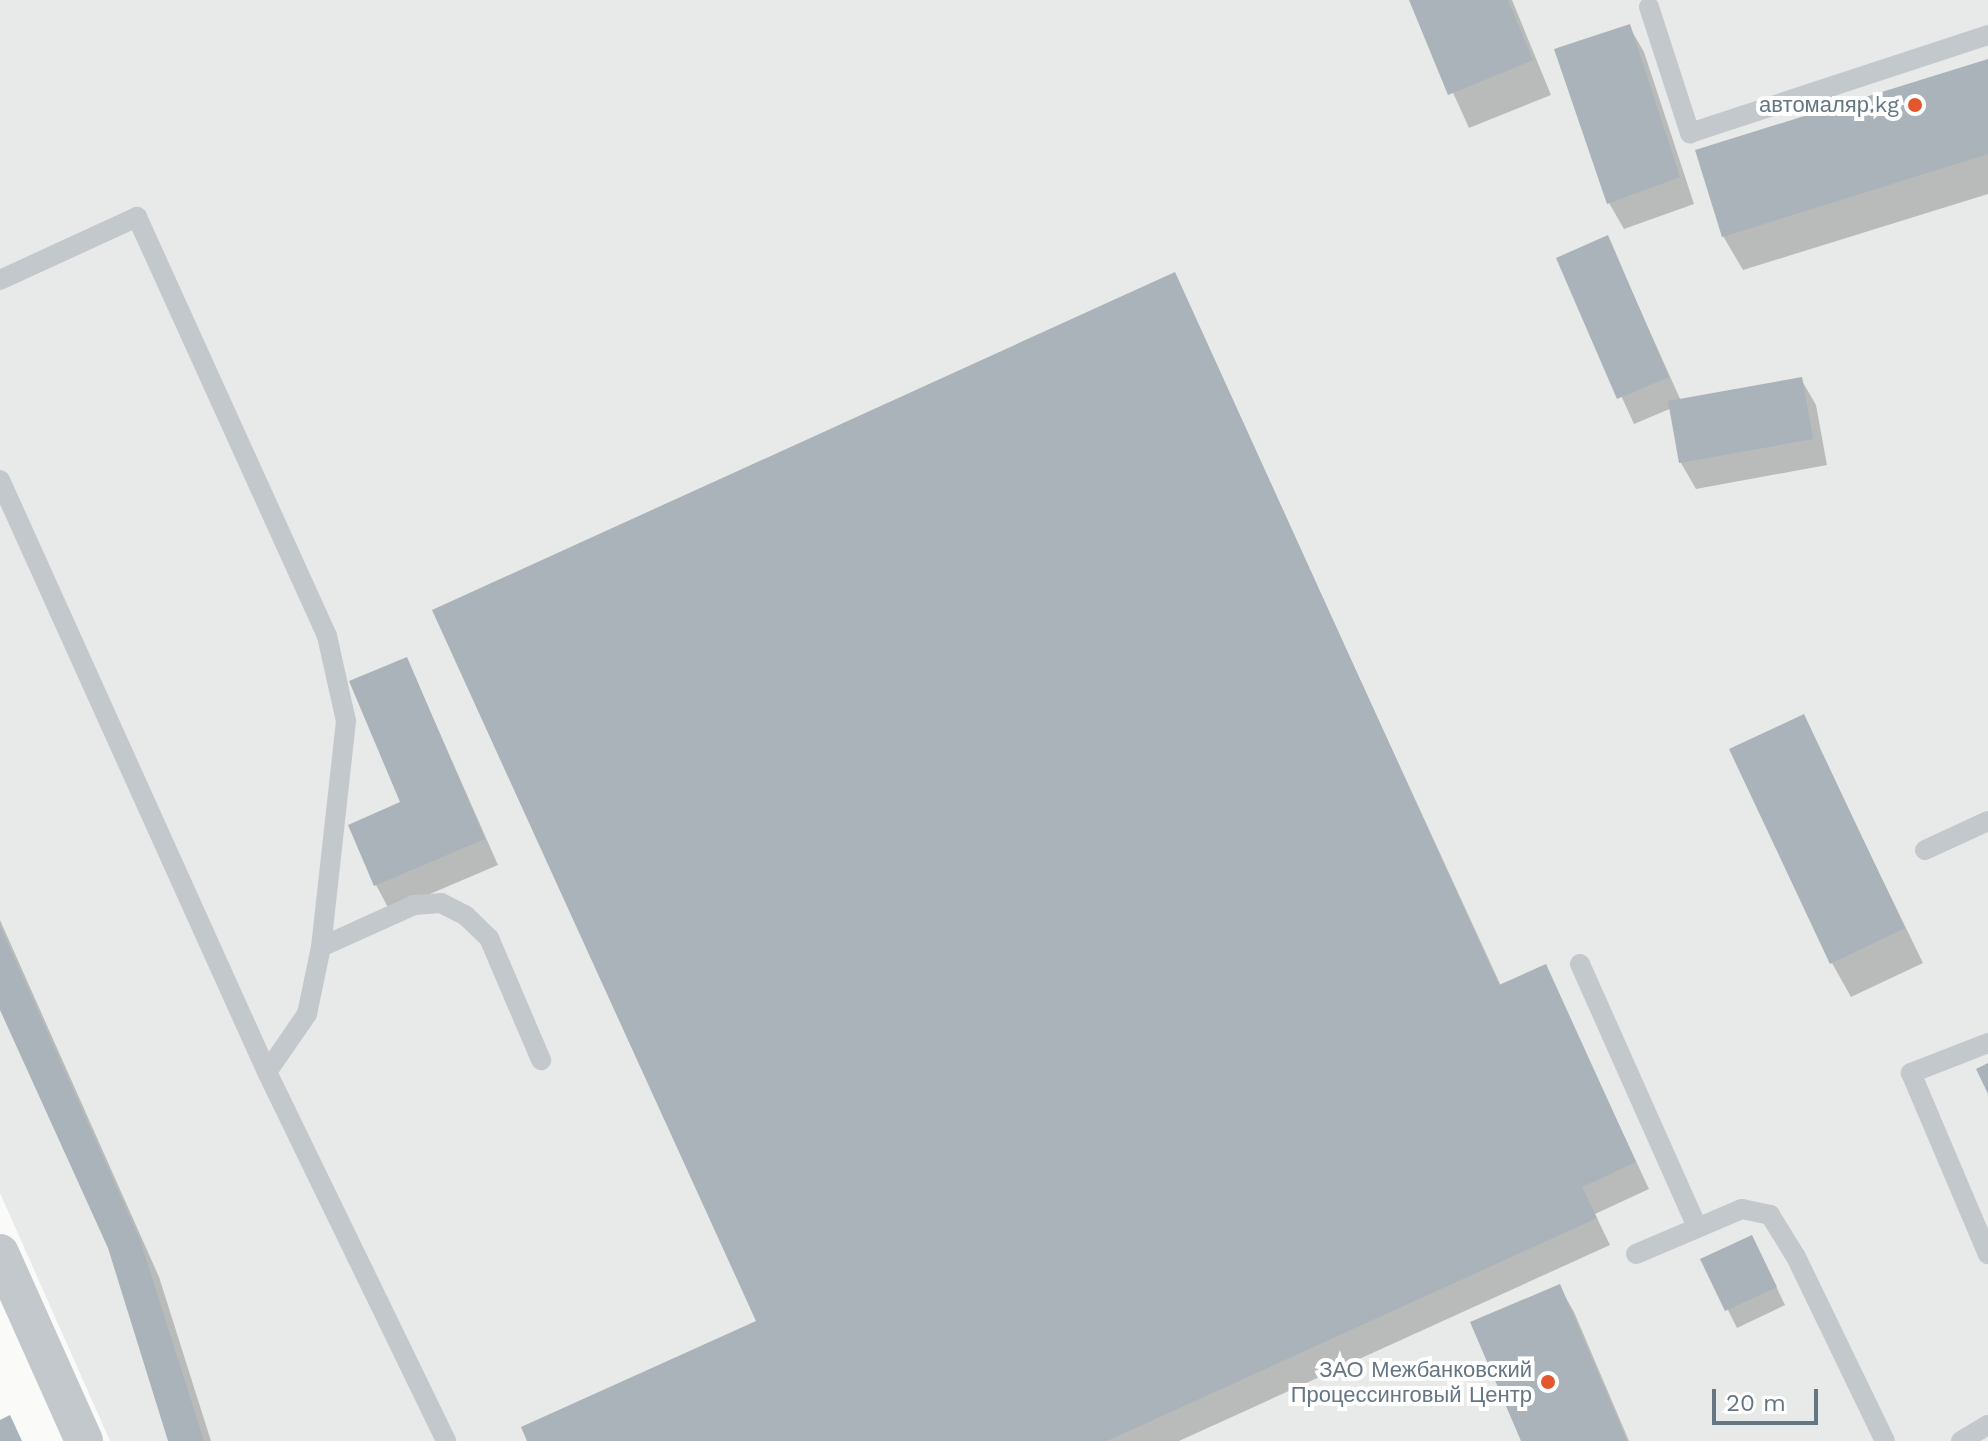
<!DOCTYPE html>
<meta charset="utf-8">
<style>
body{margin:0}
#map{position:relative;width:1988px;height:1441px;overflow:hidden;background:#fafaf8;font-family:"Work Sans",sans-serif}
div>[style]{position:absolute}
.built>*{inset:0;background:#e8e9e9}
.shadow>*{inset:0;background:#0003}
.building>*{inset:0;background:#aab3b9}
.service>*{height:20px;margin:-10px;padding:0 10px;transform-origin:10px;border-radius:10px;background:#c3c8cc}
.minor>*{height:38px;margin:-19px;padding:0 19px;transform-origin:19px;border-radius:19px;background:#c3c8cc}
.dots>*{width:22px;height:22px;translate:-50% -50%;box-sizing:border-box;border:4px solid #fff;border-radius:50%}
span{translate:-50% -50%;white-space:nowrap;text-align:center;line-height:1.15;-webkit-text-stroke:8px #fff;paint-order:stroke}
.poi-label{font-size:22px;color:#657683}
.right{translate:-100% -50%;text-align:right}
.scale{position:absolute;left:1712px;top:1389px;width:106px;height:36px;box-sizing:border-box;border:4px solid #657683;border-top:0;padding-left:10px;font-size:24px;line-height:28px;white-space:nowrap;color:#657683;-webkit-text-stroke:6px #fff;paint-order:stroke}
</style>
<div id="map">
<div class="built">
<i style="clip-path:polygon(0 0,1988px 0,1988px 1441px,110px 1441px,0 1193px)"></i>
</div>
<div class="shadow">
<i style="clip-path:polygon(1411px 0,1512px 0,1551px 95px,1469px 128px)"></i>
<i style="clip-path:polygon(1629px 26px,1644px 52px,1694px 204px,1624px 229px,1609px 203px)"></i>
<i style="clip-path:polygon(1988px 61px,1988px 194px,1743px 270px,1723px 236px)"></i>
<i style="clip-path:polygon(1608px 238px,1681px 401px,1801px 379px,1816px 405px,1827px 465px,1696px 489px,1681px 463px,1672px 408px,1634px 424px,1559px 259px)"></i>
<i style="clip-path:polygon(1174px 275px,1501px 986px,1545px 966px,1649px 1189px,1595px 1214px,1610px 1245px,1179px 1441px,530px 1441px,758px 1322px)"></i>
<i style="clip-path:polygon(407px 659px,498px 865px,390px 911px,376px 885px,403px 803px)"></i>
<i style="clip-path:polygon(1803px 716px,1923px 963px,1851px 997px,1832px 963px)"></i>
<i style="clip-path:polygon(0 920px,159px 1277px,211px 1441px,170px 1441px,110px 1248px,0 1005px)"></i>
<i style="clip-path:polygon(1761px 1255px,1785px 1305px,1737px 1328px,1703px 1260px)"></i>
<i style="clip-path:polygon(1559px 1286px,1574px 1312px,1629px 1441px,1523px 1441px)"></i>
</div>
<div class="building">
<i style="clip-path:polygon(1409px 0,1508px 0,1533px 60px,1448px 95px)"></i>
<i style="clip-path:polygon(1630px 24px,1680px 177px,1607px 204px,1554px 49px)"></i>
<i style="clip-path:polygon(1988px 59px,1988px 154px,1722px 237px,1695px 150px)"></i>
<i style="clip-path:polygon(1608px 235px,1669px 377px,1617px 399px,1556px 258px)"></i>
<i style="clip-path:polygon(1175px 272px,1499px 985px,1546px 964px,1636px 1162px,1582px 1187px,1597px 1218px,1107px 1441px,527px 1441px,521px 1427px,756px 1321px,432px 610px)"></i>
<i style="clip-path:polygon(1802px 377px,1813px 439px,1679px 463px,1668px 401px)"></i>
<i style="clip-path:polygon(407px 657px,485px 839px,374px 886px,348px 825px,400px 802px,349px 681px)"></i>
<i style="clip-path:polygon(1804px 714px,1905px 928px,1830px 964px,1729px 749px)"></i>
<i style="clip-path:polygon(0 926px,140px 1240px,204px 1441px,168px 1441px,108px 1248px,0 1010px)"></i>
<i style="clip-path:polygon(1988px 1063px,1988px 1094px,1976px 1069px)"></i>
<i style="clip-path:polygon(1752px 1235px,1777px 1287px,1725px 1311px,1700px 1259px)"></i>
<i style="clip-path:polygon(1560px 1284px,1627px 1441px,1521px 1441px,1470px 1322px)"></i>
<i style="clip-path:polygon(10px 1415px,22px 1441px,0 1441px,0 1420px)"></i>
</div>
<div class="service">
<i style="left:1649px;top:7px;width:133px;rotate:72deg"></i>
<i style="left:1690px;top:133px;width:314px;rotate:-18.2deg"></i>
<i style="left:0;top:280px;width:151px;rotate:-24.7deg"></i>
<i style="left:137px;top:217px;width:460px;rotate:65.6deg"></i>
<i style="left:327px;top:636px;width:87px;rotate:77.4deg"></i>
<i style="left:346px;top:721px;width:227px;rotate:96.3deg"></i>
<i style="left:321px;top:947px;width:68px;rotate:101.8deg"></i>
<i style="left:307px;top:1014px;width:70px;rotate:124.6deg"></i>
<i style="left:0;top:480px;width:649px;rotate:65.72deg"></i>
<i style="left:267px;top:1072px;width:410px;rotate:64.1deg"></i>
<i style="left:1925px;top:850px;width:69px;rotate:-24.7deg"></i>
<i style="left:321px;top:947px;width:102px;rotate:-24.3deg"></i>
<i style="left:414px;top:905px;width:27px;rotate:-4deg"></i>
<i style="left:441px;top:903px;width:27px;rotate:27deg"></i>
<i style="left:465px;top:915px;width:33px;rotate:44deg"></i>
<i style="left:489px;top:938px;width:133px;rotate:66.9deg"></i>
<i style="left:1580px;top:964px;width:285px;rotate:66deg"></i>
<i style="left:1988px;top:1043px;width:83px;rotate:158.7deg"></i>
<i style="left:1911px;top:1073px;width:197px;rotate:67deg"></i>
<i style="left:1636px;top:1254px;width:115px;rotate:-23deg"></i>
<i style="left:1742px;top:1209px;width:29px;rotate:12deg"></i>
<i style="left:1770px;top:1215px;width:49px;rotate:58.2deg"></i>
<i style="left:1796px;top:1257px;width:204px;rotate:64.2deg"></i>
<i style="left:1961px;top:1441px;width:31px;rotate:-31deg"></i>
</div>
<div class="minor">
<i style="left:0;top:1253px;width:206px;rotate:65.9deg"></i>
</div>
<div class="dots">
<i style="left:1915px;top:105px;background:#e4572e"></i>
<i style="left:1548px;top:1382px;background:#e4572e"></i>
</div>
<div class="poi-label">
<span class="right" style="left:1899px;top:105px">автомаляр.kg</span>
<span class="right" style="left:1532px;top:1382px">ЗАО Межбанковский<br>Процессинговый Центр</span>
</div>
<div class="scale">20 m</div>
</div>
